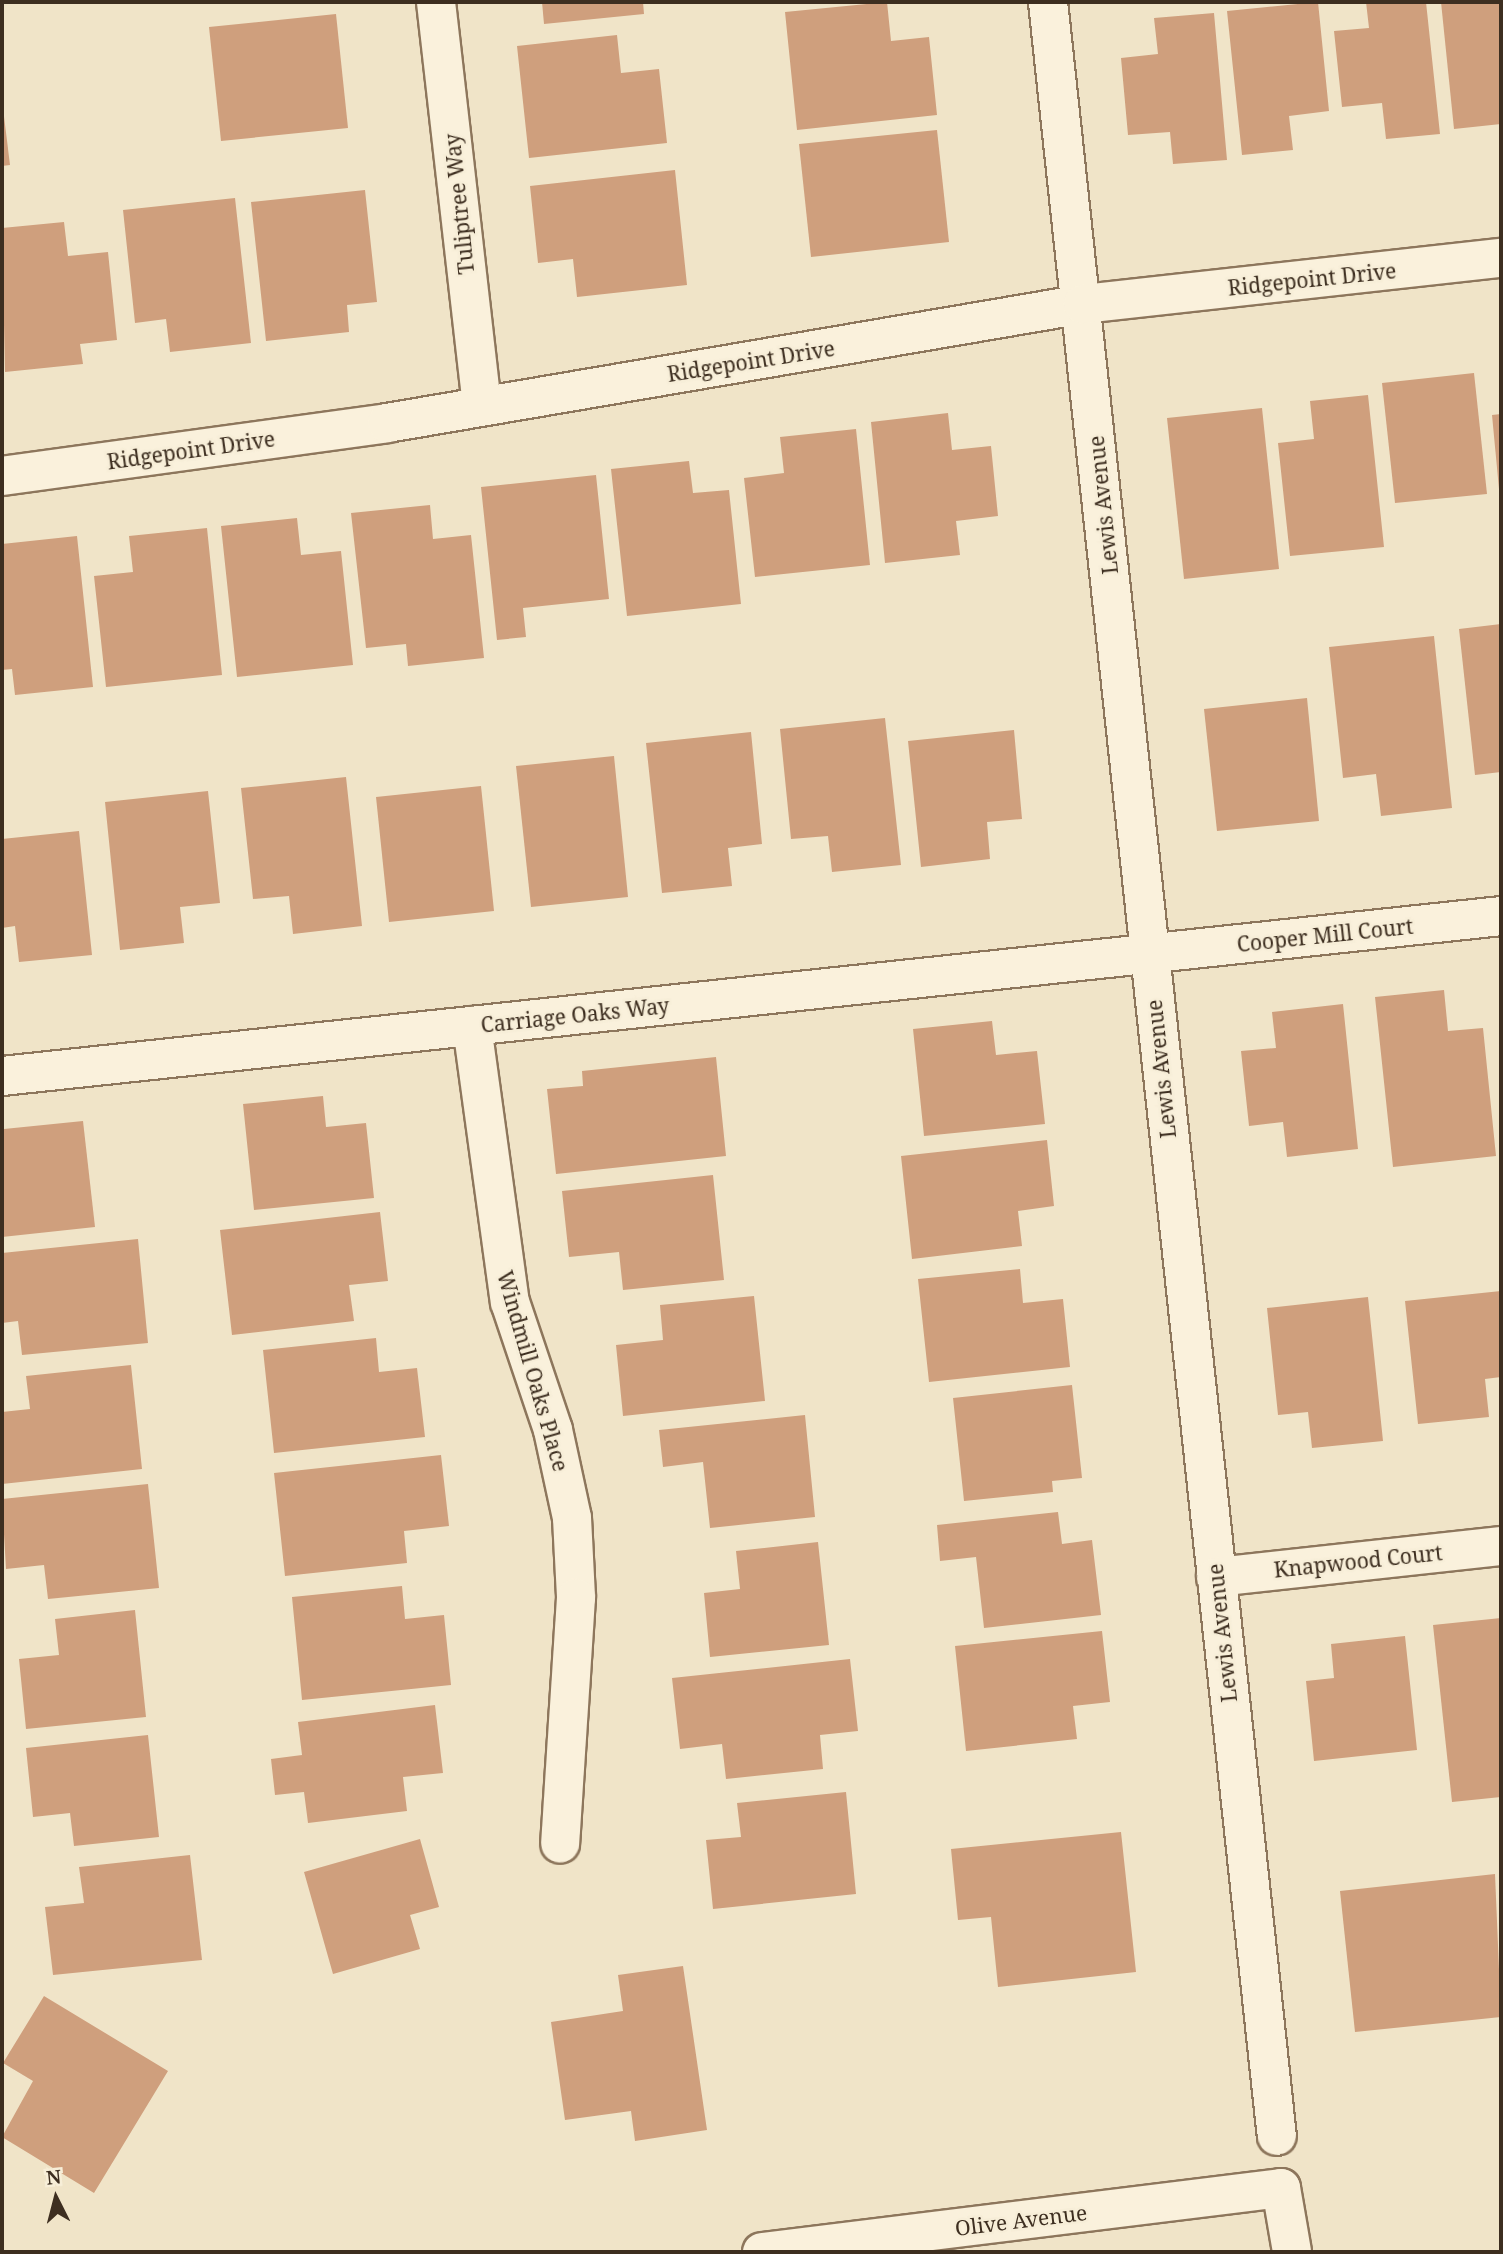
<!DOCTYPE html>
<style>
body{margin:0}
#map{position:relative;width:1503px;height:2254px;overflow:hidden;background:#f0e4c8;font-family:"Noto Serif",serif}
div>[style]{position:absolute}
.building>*{inset:0;background:#cf9f7d}
.roads{filter:drop-shadow(2px 0 #8d765c) drop-shadow(-2px 0 #8d765c) drop-shadow(0 2px #8d765c) drop-shadow(0 -2px #8d765c)}
.minor>*{height:38px;margin:-19px;padding:0 19px;transform-origin:19px;border-radius:19px;background:#faf1dc}
span{translate:-50% -50%;white-space:nowrap;text-align:center;line-height:1.15;-webkit-text-stroke:5px #f7eed8;paint-order:stroke}
.street-label{font-size:21px;color:#3d2e20}
.frame{position:absolute;inset:0;border:4px solid #3d2e20;pointer-events:none}
.north{position:absolute;left:21px;top:2163px;width:70px;height:70px;-webkit-text-stroke:5px #f7eed8;paint-order:stroke;rotate:354deg;font-size:19px;font-weight:700;line-height:28px;text-align:center;color:#3d2e20}
.north::after{content:'';display:block;margin:auto;width:24px;height:32px;background:#3d2e20;clip-path:polygon(50% 0,100% 100%,50% 72%,0 100%)}
</style>
<div id="map">
<div class="building">
<i style="clip-path:polygon(542px 2px,643px 2px,644px 14px,544px 24px)"></i>
<i style="clip-path:polygon(887px 2px,891px 41px,929px 37px,937px 115px,797px 130px,785px 12px)"></i>
<i style="clip-path:polygon(1318px 2px,1329px 111px,1289px 116px,1293px 150px,1242px 155px,1227px 11px)"></i>
<i style="clip-path:polygon(1366px 2px,1426px 2px,1440px 134px,1386px 139px,1382px 103px,1342px 107px,1334px 31px,1369px 28px)"></i>
<i style="clip-path:polygon(1441px 2px,1501px 2px,1501px 124px,1454px 129px)"></i>
<i style="clip-path:polygon(1214px 13px,1227px 160px,1173px 164px,1170px 132px,1128px 135px,1121px 58px,1158px 54px,1154px 18px)"></i>
<i style="clip-path:polygon(336px 14px,348px 128px,221px 141px,209px 27px)"></i>
<i style="clip-path:polygon(617px 35px,621px 73px,659px 69px,667px 143px,529px 158px,517px 46px)"></i>
<i style="clip-path:polygon(2px 100px,10px 165px,2px 166px)"></i>
<i style="clip-path:polygon(937px 130px,949px 242px,811px 257px,799px 144px)"></i>
<i style="clip-path:polygon(675px 170px,687px 285px,577px 297px,573px 259px,538px 263px,530px 186px)"></i>
<i style="clip-path:polygon(365px 190px,377px 302px,347px 305px,349px 332px,266px 341px,251px 202px)"></i>
<i style="clip-path:polygon(235px 198px,251px 343px,170px 352px,166px 319px,135px 323px,123px 210px)"></i>
<i style="clip-path:polygon(64px 222px,68px 256px,108px 252px,117px 340px,80px 344px,83px 364px,5px 372px,2px 228px)"></i>
<i style="clip-path:polygon(1474px 373px,1487px 494px,1395px 503px,1382px 383px)"></i>
<i style="clip-path:polygon(1368px 395px,1384px 547px,1290px 556px,1278px 443px,1314px 439px,1310px 401px)"></i>
<i style="clip-path:polygon(1262px 408px,1279px 569px,1184px 579px,1167px 418px)"></i>
<i style="clip-path:polygon(948px 413px,952px 450px,991px 446px,998px 516px,956px 521px,960px 555px,885px 563px,871px 422px)"></i>
<i style="clip-path:polygon(1501px 414px,1501px 489px,1499px 489px,1492px 415px)"></i>
<i style="clip-path:polygon(856px 429px,870px 565px,755px 577px,744px 478px,784px 473px,780px 437px)"></i>
<i style="clip-path:polygon(689px 461px,693px 493px,729px 490px,741px 604px,627px 616px,611px 469px)"></i>
<i style="clip-path:polygon(596px 475px,609px 599px,523px 608px,526px 637px,497px 640px,481px 487px)"></i>
<i style="clip-path:polygon(430px 505px,433px 539px,471px 535px,484px 658px,408px 666px,406px 644px,366px 648px,351px 513px)"></i>
<i style="clip-path:polygon(297px 518px,301px 555px,341px 551px,353px 665px,237px 677px,221px 526px)"></i>
<i style="clip-path:polygon(207px 528px,222px 675px,106px 687px,94px 576px,133px 572px,129px 536px)"></i>
<i style="clip-path:polygon(77px 536px,93px 687px,15px 695px,12px 669px,2px 670px,2px 544px)"></i>
<i style="clip-path:polygon(1501px 624px,1501px 772px,1475px 775px,1459px 629px)"></i>
<i style="clip-path:polygon(1434px 636px,1452px 808px,1381px 816px,1376px 774px,1343px 778px,1329px 647px)"></i>
<i style="clip-path:polygon(1307px 698px,1319px 821px,1217px 831px,1204px 709px)"></i>
<i style="clip-path:polygon(885px 718px,901px 865px,832px 872px,828px 836px,791px 839px,780px 729px)"></i>
<i style="clip-path:polygon(1014px 730px,1022px 819px,987px 822px,990px 859px,921px 867px,908px 741px)"></i>
<i style="clip-path:polygon(751px 732px,762px 844px,728px 848px,732px 886px,662px 893px,646px 743px)"></i>
<i style="clip-path:polygon(614px 756px,628px 897px,531px 907px,516px 766px)"></i>
<i style="clip-path:polygon(346px 777px,362px 926px,293px 934px,289px 896px,253px 899px,241px 788px)"></i>
<i style="clip-path:polygon(481px 786px,494px 911px,389px 922px,376px 797px)"></i>
<i style="clip-path:polygon(208px 791px,220px 903px,180px 907px,184px 943px,120px 950px,105px 802px)"></i>
<i style="clip-path:polygon(79px 831px,92px 955px,19px 962px,15px 926px,2px 928px,2px 839px)"></i>
<i style="clip-path:polygon(1444px 990px,1448px 1031px,1483px 1028px,1496px 1156px,1393px 1167px,1375px 997px)"></i>
<i style="clip-path:polygon(1343px 1004px,1358px 1149px,1287px 1157px,1283px 1122px,1249px 1126px,1241px 1051px,1276px 1048px,1272px 1012px)"></i>
<i style="clip-path:polygon(992px 1021px,996px 1055px,1037px 1051px,1045px 1124px,924px 1136px,913px 1029px)"></i>
<i style="clip-path:polygon(716px 1057px,726px 1156px,556px 1174px,547px 1089px,583px 1086px,582px 1071px)"></i>
<i style="clip-path:polygon(323px 1096px,326px 1127px,366px 1123px,374px 1198px,254px 1210px,243px 1104px)"></i>
<i style="clip-path:polygon(83px 1121px,95px 1227px,2px 1237px,4px 1129px)"></i>
<i style="clip-path:polygon(1047px 1140px,1054px 1206px,1018px 1211px,1022px 1246px,912px 1259px,901px 1156px)"></i>
<i style="clip-path:polygon(713px 1175px,724px 1280px,623px 1290px,619px 1252px,569px 1257px,562px 1191px)"></i>
<i style="clip-path:polygon(380px 1212px,388px 1281px,349px 1285px,354px 1321px,232px 1335px,220px 1230px)"></i>
<i style="clip-path:polygon(138px 1239px,148px 1343px,22px 1355px,18px 1321px,2px 1323px,2px 1253px)"></i>
<i style="clip-path:polygon(1020px 1269px,1023px 1303px,1063px 1299px,1070px 1367px,929px 1382px,918px 1279px)"></i>
<i style="clip-path:polygon(1501px 1291px,1501px 1377px,1485px 1379px,1489px 1417px,1418px 1424px,1405px 1301px)"></i>
<i style="clip-path:polygon(754px 1296px,765px 1401px,623px 1416px,616px 1345px,663px 1340px,660px 1305px)"></i>
<i style="clip-path:polygon(1368px 1297px,1383px 1441px,1312px 1448px,1308px 1412px,1278px 1415px,1267px 1308px)"></i>
<i style="clip-path:polygon(376px 1338px,379px 1372px,417px 1368px,425px 1437px,274px 1453px,263px 1350px)"></i>
<i style="clip-path:polygon(131px 1365px,142px 1469px,2px 1484px,2px 1412px,30px 1409px,26px 1376px)"></i>
<i style="clip-path:polygon(1072px 1385px,1082px 1478px,1052px 1481px,1053px 1492px,964px 1501px,953px 1398px)"></i>
<i style="clip-path:polygon(805px 1415px,815px 1517px,710px 1528px,703px 1462px,663px 1467px,659px 1430px)"></i>
<i style="clip-path:polygon(441px 1455px,449px 1526px,404px 1531px,407px 1563px,285px 1576px,274px 1473px)"></i>
<i style="clip-path:polygon(148px 1484px,159px 1588px,48px 1599px,44px 1565px,6px 1569px,2px 1499px)"></i>
<i style="clip-path:polygon(1058px 1512px,1062px 1544px,1092px 1540px,1101px 1615px,984px 1628px,976px 1557px,940px 1561px,937px 1525px)"></i>
<i style="clip-path:polygon(818px 1542px,829px 1645px,710px 1657px,704px 1593px,740px 1589px,736px 1551px)"></i>
<i style="clip-path:polygon(402px 1586px,405px 1619px,444px 1615px,451px 1685px,302px 1700px,292px 1597px)"></i>
<i style="clip-path:polygon(135px 1610px,146px 1717px,26px 1729px,19px 1659px,59px 1655px,55px 1619px)"></i>
<i style="clip-path:polygon(1501px 1618px,1501px 1797px,1452px 1802px,1433px 1625px)"></i>
<i style="clip-path:polygon(1102px 1631px,1110px 1702px,1073px 1706px,1077px 1739px,966px 1751px,955px 1646px)"></i>
<i style="clip-path:polygon(1405px 1636px,1417px 1750px,1314px 1761px,1306px 1681px,1334px 1678px,1331px 1644px)"></i>
<i style="clip-path:polygon(850px 1659px,858px 1731px,820px 1735px,823px 1769px,726px 1779px,722px 1744px,680px 1749px,672px 1678px)"></i>
<i style="clip-path:polygon(435px 1705px,443px 1773px,403px 1777px,407px 1811px,308px 1823px,304px 1792px,275px 1795px,271px 1759px,302px 1755px,298px 1722px)"></i>
<i style="clip-path:polygon(148px 1735px,159px 1837px,74px 1846px,70px 1813px,33px 1817px,26px 1748px)"></i>
<i style="clip-path:polygon(846px 1792px,856px 1894px,713px 1909px,706px 1840px,741px 1837px,737px 1803px)"></i>
<i style="clip-path:polygon(1121px 1832px,1136px 1972px,998px 1987px,991px 1917px,958px 1920px,951px 1849px)"></i>
<i style="clip-path:polygon(420px 1839px,439px 1907px,410px 1915px,420px 1949px,333px 1974px,304px 1872px)"></i>
<i style="clip-path:polygon(190px 1855px,202px 1960px,53px 1975px,45px 1907px,84px 1903px,79px 1867px)"></i>
<i style="clip-path:polygon(1495px 1874px,1501px 2017px,1355px 2032px,1340px 1891px)"></i>
<i style="clip-path:polygon(683px 1966px,707px 2130px,635px 2141px,631px 2111px,565px 2120px,551px 2022px,623px 2011px,618px 1975px)"></i>
<i style="clip-path:polygon(44px 1996px,168px 2071px,94px 2193px,2px 2137px,33px 2081px,3px 2063px)"></i>
</div>
<div class="roads">
<div class="minor">
<i style="left:436px;top:2px;width:407px;rotate:83.5deg"></i>
<i style="left:1048px;top:2px;width:2146px;rotate:83.88deg"></i>
<i style="left:2px;top:476px;width:389px;rotate:-7.8deg"></i>
<i style="left:387px;top:423px;width:706px;rotate:-9.7deg"></i>
<i style="left:1083px;top:304px;width:421px;rotate:-6.3deg"></i>
<i style="left:472px;top:1026px;width:279px;rotate:82.2deg"></i>
<i style="left:510px;top:1302px;width:135px;rotate:71.4deg"></i>
<i style="left:553px;top:1430px;width:90px;rotate:77.8deg"></i>
<i style="left:572px;top:1518px;width:80px;rotate:87.1deg"></i>
<i style="left:576px;top:1598px;width:246px;rotate:93.7deg"></i>
<i style="left:2px;top:1076px;width:1508px;rotate:-6.09deg"></i>
<i style="left:1216px;top:1577px;width:287px;rotate:-6.2deg"></i>
<i style="left:762px;top:2252px;width:523px;rotate:-7.03deg"></i>
<i style="left:1281px;top:2188px;width:65px;rotate:80.2deg"></i>
</div>
</div>
<div class="street-label">
<span style="left:459px;top:204px;rotate:-96deg">Tuliptree Way</span>
<span style="left:1312px;top:279px;rotate:-6deg">Ridgepoint Drive</span>
<span style="left:751px;top:361px;rotate:-9deg">Ridgepoint Drive</span>
<span style="left:191px;top:450px;rotate:-8deg">Ridgepoint Drive</span>
<span style="left:1103px;top:505px;rotate:-96deg">Lewis Avenue</span>
<span style="left:1325px;top:935px;rotate:-6deg">Cooper Mill Court</span>
<span style="left:575px;top:1015px;rotate:-6deg">Carriage Oaks Way</span>
<span style="left:1161px;top:1069px;rotate:-96deg">Lewis Avenue</span>
<span style="left:533px;top:1371px;rotate:74deg">Windmill Oaks Place</span>
<span style="left:1358px;top:1561px;rotate:-6deg">Knapwood Court</span>
<span style="left:1222px;top:1633px;rotate:-96deg">Lewis Avenue</span>
<span style="left:1021px;top:2220px;rotate:-7deg">Olive Avenue</span>
</div>
<div class="frame"></div>
<div class="north">N</div>
</div>
